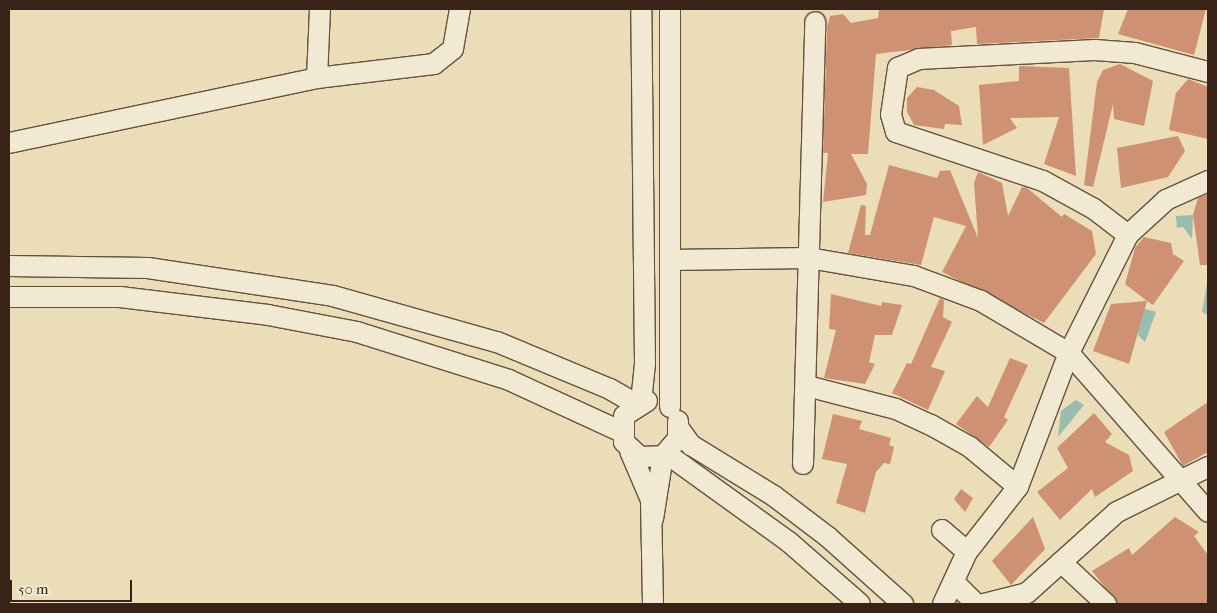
<!DOCTYPE html>
<style>
body{margin:0}
#map{position:relative;width:1217px;height:613px;overflow:hidden;background:#eaddb8;font-family:"IM FELL French Canon",serif}
div>[style]{position:absolute}
.water>*{inset:0;background:#98bcae}
.building>*{inset:0;background:#cf9173}
.roads{filter:drop-shadow(1px 0 #65513e) drop-shadow(-1px 0 #65513e) drop-shadow(0 1px #65513e) drop-shadow(0 -1px #65513e)}
.minor>*{height:20px;margin:-10px;padding:0 10px;transform-origin:10px;border-radius:10px;background:#f1e9d1}
span{translate:-50% -50%;white-space:nowrap;text-align:center;line-height:1.15;-webkit-text-stroke:4px #f1e9d1;paint-order:stroke}
.frame{position:absolute;inset:0;border:10px solid #392216;pointer-events:none}
.scale{position:absolute;left:10px;top:580px;width:122px;height:22px;box-sizing:border-box;border:2px solid #392216;border-top:0;padding-left:6px;font-size:15px;line-height:18px;white-space:nowrap;color:#392216;-webkit-text-stroke:4px #f1e9d1;paint-order:stroke}
</style>
<div id="map">
<div class="water">
<i style="clip-path:polygon(1193px 215px,1192px 239px,1183px 227px,1177px 228px,1176px 216px)"></i>
<i style="clip-path:polygon(1208px 278px,1208px 315px,1202px 312px)"></i>
<i style="clip-path:polygon(1142px 308px,1156px 312px,1145px 342px,1138px 335px)"></i>
<i style="clip-path:polygon(1076px 400px,1084px 405px,1058px 437px,1061px 411px)"></i>
</div>
<div class="building">
<i style="clip-path:polygon(879px 9px,956px 10px,1104px 9px,1099px 38px,977px 44px,976px 27px,951px 31px,952px 45px,876px 54px,868px 154px,851px 154px,867px 184px,866px 195px,823px 202px,828px 153px,823px 153px,827px 27px,830px 16px,843px 14px,851px 23px,878px 18px)"></i>
<i style="clip-path:polygon(1128px 9px,1206px 9px,1194px 55px,1118px 34px)"></i>
<i style="clip-path:polygon(1120px 64px,1153px 81px,1144px 126px,1114px 119px,1113px 104px,1093px 187px,1084px 185px,1097px 82px,1103px 70px)"></i>
<i style="clip-path:polygon(1019px 66px,1069px 68px,1076px 176px,1044px 164px,1059px 117px,1010px 118px,1017px 128px,983px 145px,979px 85px,1019px 81px)"></i>
<i style="clip-path:polygon(1188px 79px,1208px 87px,1208px 139px,1169px 130px,1176px 93px)"></i>
<i style="clip-path:polygon(917px 87px,934px 90px,959px 106px,962px 125px,945px 124px,944px 129px,914px 125px,907px 112px,907px 98px)"></i>
<i style="clip-path:polygon(1178px 136px,1185px 151px,1168px 177px,1121px 188px,1117px 148px)"></i>
<i style="clip-path:polygon(889px 165px,937px 178px,940px 171px,950px 170px,978px 238px,974px 183px,978px 172px,1002px 183px,1008px 216px,1022px 187px,1027px 188px,1062px 217px,1064px 214px,1092px 231px,1096px 254px,1044px 323px,942px 272px,966px 226px,934px 217px,921px 265px,848px 253px,861px 205px,866px 206px,865px 235px,870px 235px)"></i>
<i style="clip-path:polygon(1208px 194px,1208px 265px,1200px 265px,1193px 215px,1198px 198px)"></i>
<i style="clip-path:polygon(1144px 237px,1171px 243px,1173px 254px,1184px 261px,1153px 305px,1147px 301px,1129px 364px,1093px 351px,1111px 304px,1147px 301px,1125px 284px,1135px 248px)"></i>
<i style="clip-path:polygon(831px 294px,881px 306px,882px 302px,902px 305px,892px 335px,875px 335px,869px 362px,875px 364px,865px 384px,824px 378px,836px 330px,829px 329px)"></i>
<i style="clip-path:polygon(940px 298px,944px 300px,943px 317px,952px 322px,931px 367px,945px 371px,928px 410px,892px 393px,907px 363px,911px 364px)"></i>
<i style="clip-path:polygon(1010px 358px,1028px 365px,1004px 417px,1008px 420px,989px 447px,956px 424px,977px 396px,988px 407px)"></i>
<i style="clip-path:polygon(1208px 402px,1208px 452px,1183px 466px,1164px 432px)"></i>
<i style="clip-path:polygon(1094px 413px,1112px 434px,1105px 442px,1129px 455px,1133px 471px,1095px 497px,1092px 489px,1060px 520px,1037px 492px,1068px 468px,1057px 448px)"></i>
<i style="clip-path:polygon(833px 414px,862px 421px,859px 429px,891px 438px,889px 445px,894px 447px,890px 464px,884px 463px,876px 472px,865px 513px,836px 503px,847px 464px,822px 459px)"></i>
<i style="clip-path:polygon(961px 489px,973px 498px,965px 512px,954px 499px)"></i>
<i style="clip-path:polygon(1033px 517px,1045px 549px,1011px 585px,992px 561px)"></i>
<i style="clip-path:polygon(1175px 517px,1199px 532px,1194px 536px,1208px 555px,1208px 604px,1118px 604px,1092px 571px,1129px 548px,1132px 555px)"></i>
</div>
<div class="roads">
<div class="minor">
<i style="left:670px;top:9px;width:398px;rotate:90deg"></i>
<i style="left:317px;top:78px;width:69px;rotate:-87.5deg"></i>
<i style="left:9px;top:143px;width:315px;rotate:-11.9deg"></i>
<i style="left:317px;top:78px;width:118px;rotate:-6.8deg"></i>
<i style="left:434px;top:64px;width:24px;rotate:-38deg"></i>
<i style="left:453px;top:49px;width:41px;rotate:-80.1deg"></i>
<i style="left:1128px;top:235px;width:43px;rotate:-142.6deg"></i>
<i style="left:1094px;top:209px;width:58px;rotate:-151.2deg"></i>
<i style="left:1043px;top:181px;width:155px;rotate:-161.6deg"></i>
<i style="left:896px;top:132px;width:18px;rotate:-106deg"></i>
<i style="left:891px;top:115px;width:48px;rotate:-81.5deg"></i>
<i style="left:898px;top:68px;width:23px;rotate:-23deg"></i>
<i style="left:919px;top:59px;width:176px;rotate:-2.9deg"></i>
<i style="left:1095px;top:50px;width:40px;rotate:4.3deg"></i>
<i style="left:1135px;top:53px;width:75px;rotate:14.6deg"></i>
<i style="left:670px;top:260px;width:139px;rotate:-0.8deg"></i>
<i style="left:809px;top:258px;width:107px;rotate:9.7deg"></i>
<i style="left:914px;top:276px;width:72px;rotate:20.5deg"></i>
<i style="left:981px;top:301px;width:102px;rotate:30.6deg"></i>
<i style="left:1069px;top:353px;width:211px;rotate:48.8deg"></i>
<i style="left:9px;top:266px;width:139px;rotate:0.8deg"></i>
<i style="left:148px;top:268px;width:187px;rotate:8.6deg"></i>
<i style="left:333px;top:296px;width:170px;rotate:15.7deg"></i>
<i style="left:497px;top:342px;width:122px;rotate:22.6deg"></i>
<i style="left:610px;top:389px;width:30px;rotate:30deg"></i>
<i style="left:9px;top:297px;width:111px"></i>
<i style="left:120px;top:297px;width:149px;rotate:6.9deg"></i>
<i style="left:268px;top:315px;width:91px;rotate:10.8deg"></i>
<i style="left:357px;top:332px;width:159px;rotate:17.5deg"></i>
<i style="left:509px;top:380px;width:124px;rotate:24.7deg"></i>
<i style="left:807px;top:386px;width:92px;rotate:14.5deg"></i>
<i style="left:896px;top:409px;width:38px;rotate:25deg"></i>
<i style="left:931px;top:425px;width:45px;rotate:29.4deg"></i>
<i style="left:970px;top:447px;width:62px;rotate:39.8deg"></i>
<i style="left:647px;top:401px;width:27px;rotate:147deg"></i>
<i style="left:624px;top:416px;width:26px;rotate:90deg"></i>
<i style="left:624px;top:442px;width:22px;rotate:43deg"></i>
<i style="left:640px;top:457px;width:23px;rotate:-2deg"></i>
<i style="left:641px;top:402px;width:39px;rotate:-84deg"></i>
<i style="left:645px;top:363px;width:354px;rotate:-90.6deg"></i>
<i style="left:680px;top:430px;width:19px;rotate:54deg"></i>
<i style="left:691px;top:445px;width:97px;rotate:31.6deg"></i>
<i style="left:774px;top:496px;width:68px;rotate:37.2deg"></i>
<i style="left:828px;top:537px;width:101px;rotate:41.8deg"></i>
<i style="left:630px;top:451px;width:53px;rotate:66.8deg"></i>
<i style="left:651px;top:500px;width:104px;rotate:88.9deg"></i>
<i style="left:667px;top:454px;width:150px;rotate:35.8deg"></i>
<i style="left:789px;top:542px;width:94px;rotate:41.1deg"></i>
<i style="left:803px;top:464px;width:442px;rotate:-88.4deg"></i>
<i style="left:653px;top:519px;width:64px;rotate:-81deg"></i>
<i style="left:663px;top:456px;width:23px;rotate:-49deg"></i>
<i style="left:678px;top:439px;width:18px;rotate:-90deg"></i>
<i style="left:942px;top:530px;width:33px;rotate:41deg"></i>
<i style="left:1061px;top:562px;width:62px;rotate:43deg"></i>
<i style="left:956px;top:584px;width:28px;rotate:45deg"></i>
<i style="left:943px;top:604px;width:57px;rotate:-65.2deg"></i>
<i style="left:967px;top:552px;width:83px;rotate:-51.9deg"></i>
<i style="left:1018px;top:487px;width:143px;rotate:-69.2deg"></i>
<i style="left:1069px;top:353px;width:132px;rotate:-63.4deg"></i>
<i style="left:1128px;top:235px;width:52px;rotate:-42.6deg"></i>
<i style="left:1166px;top:200px;width:46px;rotate:-24.3deg"></i>
<i style="left:984px;top:604px;width:44px;rotate:-14.3deg"></i>
<i style="left:1027px;top:593px;width:121px;rotate:-42deg"></i>
<i style="left:1117px;top:512px;width:102px;rotate:-26.3deg"></i>
</div>
</div>
<div class="frame"></div>
<div class="scale">50 m</div>
</div>
